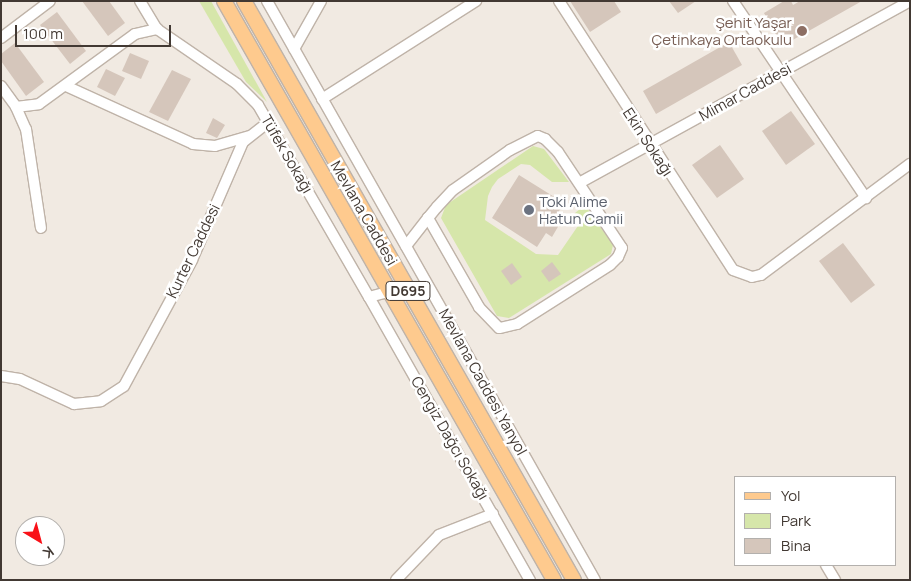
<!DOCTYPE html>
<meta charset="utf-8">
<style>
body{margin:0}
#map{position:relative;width:911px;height:581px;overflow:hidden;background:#f1eae2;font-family:Manrope,sans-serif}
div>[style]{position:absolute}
.green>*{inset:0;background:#d6e6aa}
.building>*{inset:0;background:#d5c6bb}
.roads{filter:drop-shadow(1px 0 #bfb3a8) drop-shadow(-1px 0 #bfb3a8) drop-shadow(0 1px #bfb3a8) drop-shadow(0 -1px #bfb3a8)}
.minor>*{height:10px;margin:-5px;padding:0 5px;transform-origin:5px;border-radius:5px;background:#fff}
.major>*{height:14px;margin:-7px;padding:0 7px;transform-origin:7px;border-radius:7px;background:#feca8e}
.dots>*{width:14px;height:14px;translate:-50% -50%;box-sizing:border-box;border:2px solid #fff;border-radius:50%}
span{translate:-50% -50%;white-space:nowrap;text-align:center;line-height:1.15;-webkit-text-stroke:5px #fff;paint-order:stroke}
.shield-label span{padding:1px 4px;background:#fff;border:1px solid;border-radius:4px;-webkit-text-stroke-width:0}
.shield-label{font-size:14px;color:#423933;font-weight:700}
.education-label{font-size:15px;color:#785e54}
.right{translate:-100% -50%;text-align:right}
.street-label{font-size:15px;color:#423933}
.worship-label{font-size:15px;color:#5b616d}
.left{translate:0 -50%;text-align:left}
.frame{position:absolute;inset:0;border:2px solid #423933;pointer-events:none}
.legend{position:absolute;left:734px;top:476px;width:162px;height:90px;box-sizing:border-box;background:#fff;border:1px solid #b3b0ad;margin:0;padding:6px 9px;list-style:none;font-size:15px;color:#423933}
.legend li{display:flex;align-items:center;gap:10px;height:25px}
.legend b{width:25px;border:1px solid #b3b0ad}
.north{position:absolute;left:15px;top:516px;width:50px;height:50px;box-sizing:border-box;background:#fff;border:1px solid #b3b0ad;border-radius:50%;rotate:143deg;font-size:14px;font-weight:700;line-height:20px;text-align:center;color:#423933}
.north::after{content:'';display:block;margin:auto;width:18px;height:22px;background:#f91118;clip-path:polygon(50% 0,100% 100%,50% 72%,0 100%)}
.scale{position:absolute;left:15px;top:25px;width:156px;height:22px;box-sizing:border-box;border:2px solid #423933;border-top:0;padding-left:6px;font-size:15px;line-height:18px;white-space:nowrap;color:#423933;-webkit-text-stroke:4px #fff;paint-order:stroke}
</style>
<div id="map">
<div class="green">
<i style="clip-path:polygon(199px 1px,211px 1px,267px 102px,246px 82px)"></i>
<i style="clip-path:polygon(533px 146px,544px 149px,569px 182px,552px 182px,530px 165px,521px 164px,498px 179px,492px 187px,488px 196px,485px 220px,536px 254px,558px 255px,582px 220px,575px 213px,585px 205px,613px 245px,611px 254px,509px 318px,497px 316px,441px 218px,446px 205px)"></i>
</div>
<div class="building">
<i style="clip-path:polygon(82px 1px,109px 1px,125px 23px,108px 36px)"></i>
<i style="clip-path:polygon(570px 1px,614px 1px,621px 12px,590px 32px)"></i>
<i style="clip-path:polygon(669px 1px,696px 1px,678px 13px)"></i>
<i style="clip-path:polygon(784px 1px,791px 1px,793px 5px,800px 1px,862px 1px,782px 46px,764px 13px)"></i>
<i style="clip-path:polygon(57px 12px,86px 51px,70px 64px,40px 25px)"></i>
<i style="clip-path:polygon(729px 42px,742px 65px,656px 114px,643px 91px)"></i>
<i style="clip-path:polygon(15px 43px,44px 82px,26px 96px,1px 61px,1px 54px)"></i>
<i style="clip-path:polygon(130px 53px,149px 61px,141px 79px,122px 71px)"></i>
<i style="clip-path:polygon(106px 69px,125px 78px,115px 96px,97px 87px)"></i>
<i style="clip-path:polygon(172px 70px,191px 79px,168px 121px,149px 112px)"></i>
<i style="clip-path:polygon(791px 111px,815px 144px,786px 165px,762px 131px)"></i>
<i style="clip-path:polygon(213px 118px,225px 125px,217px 138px,206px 133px)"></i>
<i style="clip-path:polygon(720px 145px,744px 179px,717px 198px,692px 165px)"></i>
<i style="clip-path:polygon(519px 175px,564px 203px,556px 216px,562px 220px,552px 237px,546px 233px,537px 247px,492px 218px)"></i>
<i style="clip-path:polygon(843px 243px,875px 285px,851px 303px,819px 261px)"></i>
<i style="clip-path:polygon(552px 262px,561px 274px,549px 282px,541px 271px)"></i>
<i style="clip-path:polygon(512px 263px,522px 277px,511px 285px,501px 271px)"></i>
</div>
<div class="roads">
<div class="minor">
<i style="left:140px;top:1px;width:33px;rotate:59deg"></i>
<i style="left:157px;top:29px;width:97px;rotate:34.5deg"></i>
<i style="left:237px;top:84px;width:30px;rotate:45deg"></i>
<i style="left:258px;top:105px;width:222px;rotate:60deg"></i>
<i style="left:369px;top:297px;width:20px;rotate:-15deg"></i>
<i style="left:267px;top:1px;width:665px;rotate:60.47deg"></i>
<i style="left:559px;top:1px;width:320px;rotate:57.1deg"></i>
<i style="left:733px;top:270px;width:20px;rotate:20deg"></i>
<i style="left:752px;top:277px;width:9px;rotate:-13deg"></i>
<i style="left:761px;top:275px;width:186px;rotate:-36.7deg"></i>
<i style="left:733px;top:1px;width:238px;rotate:56deg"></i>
<i style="left:1px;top:38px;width:61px;rotate:-37.1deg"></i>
<i style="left:294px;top:49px;width:55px;rotate:-60.6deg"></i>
<i style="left:1px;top:86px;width:26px;rotate:54deg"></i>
<i style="left:16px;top:107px;width:24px;rotate:66deg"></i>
<i style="left:26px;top:129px;width:100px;rotate:81.4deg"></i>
<i style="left:66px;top:86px;width:140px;rotate:24.5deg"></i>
<i style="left:193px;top:144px;width:22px;rotate:5deg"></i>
<i style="left:215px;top:146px;width:35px;rotate:-16deg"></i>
<i style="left:322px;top:99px;width:183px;rotate:-32.5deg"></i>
<i style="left:16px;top:107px;width:23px;rotate:-7deg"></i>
<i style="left:39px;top:104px;width:119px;rotate:-36.1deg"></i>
<i style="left:135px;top:34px;width:23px;rotate:-13deg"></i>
<i style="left:581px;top:182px;width:376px;rotate:-28.8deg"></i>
<i style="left:406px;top:246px;width:36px;rotate:-52deg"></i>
<i style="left:428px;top:218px;width:14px;rotate:-51deg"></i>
<i style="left:437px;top:207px;width:23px;rotate:-47deg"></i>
<i style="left:453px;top:190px;width:70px;rotate:-35.1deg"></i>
<i style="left:510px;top:150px;width:31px;rotate:-27deg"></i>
<i style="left:538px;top:136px;width:8px;rotate:23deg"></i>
<i style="left:545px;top:139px;width:18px;rotate:45deg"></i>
<i style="left:558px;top:152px;width:115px;rotate:56.3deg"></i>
<i style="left:622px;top:248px;width:10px;rotate:114deg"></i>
<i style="left:618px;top:257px;width:11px;rotate:135deg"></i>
<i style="left:610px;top:265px;width:110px;rotate:147.6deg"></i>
<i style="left:517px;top:324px;width:18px;rotate:167deg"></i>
<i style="left:499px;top:328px;width:29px;rotate:-134deg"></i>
<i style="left:479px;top:307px;width:103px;rotate:-119.8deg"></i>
<i style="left:369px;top:297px;width:326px;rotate:60.4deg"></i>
<i style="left:1px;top:376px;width:19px;rotate:9deg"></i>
<i style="left:20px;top:379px;width:60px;rotate:24.8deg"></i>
<i style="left:74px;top:404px;width:27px;rotate:-6deg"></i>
<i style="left:101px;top:401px;width:27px;rotate:-33deg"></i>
<i style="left:124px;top:386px;width:143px;rotate:-61.6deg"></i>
<i style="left:192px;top:260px;width:129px;rotate:-66.6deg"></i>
<i style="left:243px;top:142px;width:33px;rotate:-38deg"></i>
<i style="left:826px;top:565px;width:17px;rotate:59deg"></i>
<i style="left:396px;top:580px;width:62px;rotate:-46.3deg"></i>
<i style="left:439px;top:535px;width:58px;rotate:-21.3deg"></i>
</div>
<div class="major">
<i style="left:224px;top:1px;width:666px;rotate:60.32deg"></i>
<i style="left:244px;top:1px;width:666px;rotate:60.32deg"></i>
</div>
</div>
<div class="dots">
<i style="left:802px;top:31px;background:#8d6e63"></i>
<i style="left:529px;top:210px;background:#6b7280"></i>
</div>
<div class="shield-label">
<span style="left:408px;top:291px">D695</span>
</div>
<div class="education-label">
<span class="right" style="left:792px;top:31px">Şehit Yaşar<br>Çetinkaya Ortaokulu</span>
</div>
<div class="street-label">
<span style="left:745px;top:92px;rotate:-29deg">Mimar Caddesi</span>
<span style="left:648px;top:142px;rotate:57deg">Ekin Sokağı</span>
<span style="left:287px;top:154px;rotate:60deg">Tüfek Sokağı</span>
<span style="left:364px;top:213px;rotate:60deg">Mevlana Caddesi</span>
<span style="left:193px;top:251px;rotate:-64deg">Kurter Caddesi</span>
<span style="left:483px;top:382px;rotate:61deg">Mevlana Caddesi Yanyol</span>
<span style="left:450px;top:438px;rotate:60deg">Cengiz Dağcı Sokağı</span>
</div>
<div class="worship-label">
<span class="left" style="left:539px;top:210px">Toki Alime<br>Hatun Camii</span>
</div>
<div class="frame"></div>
<ul class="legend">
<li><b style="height:6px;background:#feca8e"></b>Yol</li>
<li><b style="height:14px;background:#d6e6aa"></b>Park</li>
<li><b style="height:14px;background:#d5c6bb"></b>Bina</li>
</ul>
<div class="north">K</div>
<div class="scale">100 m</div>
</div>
